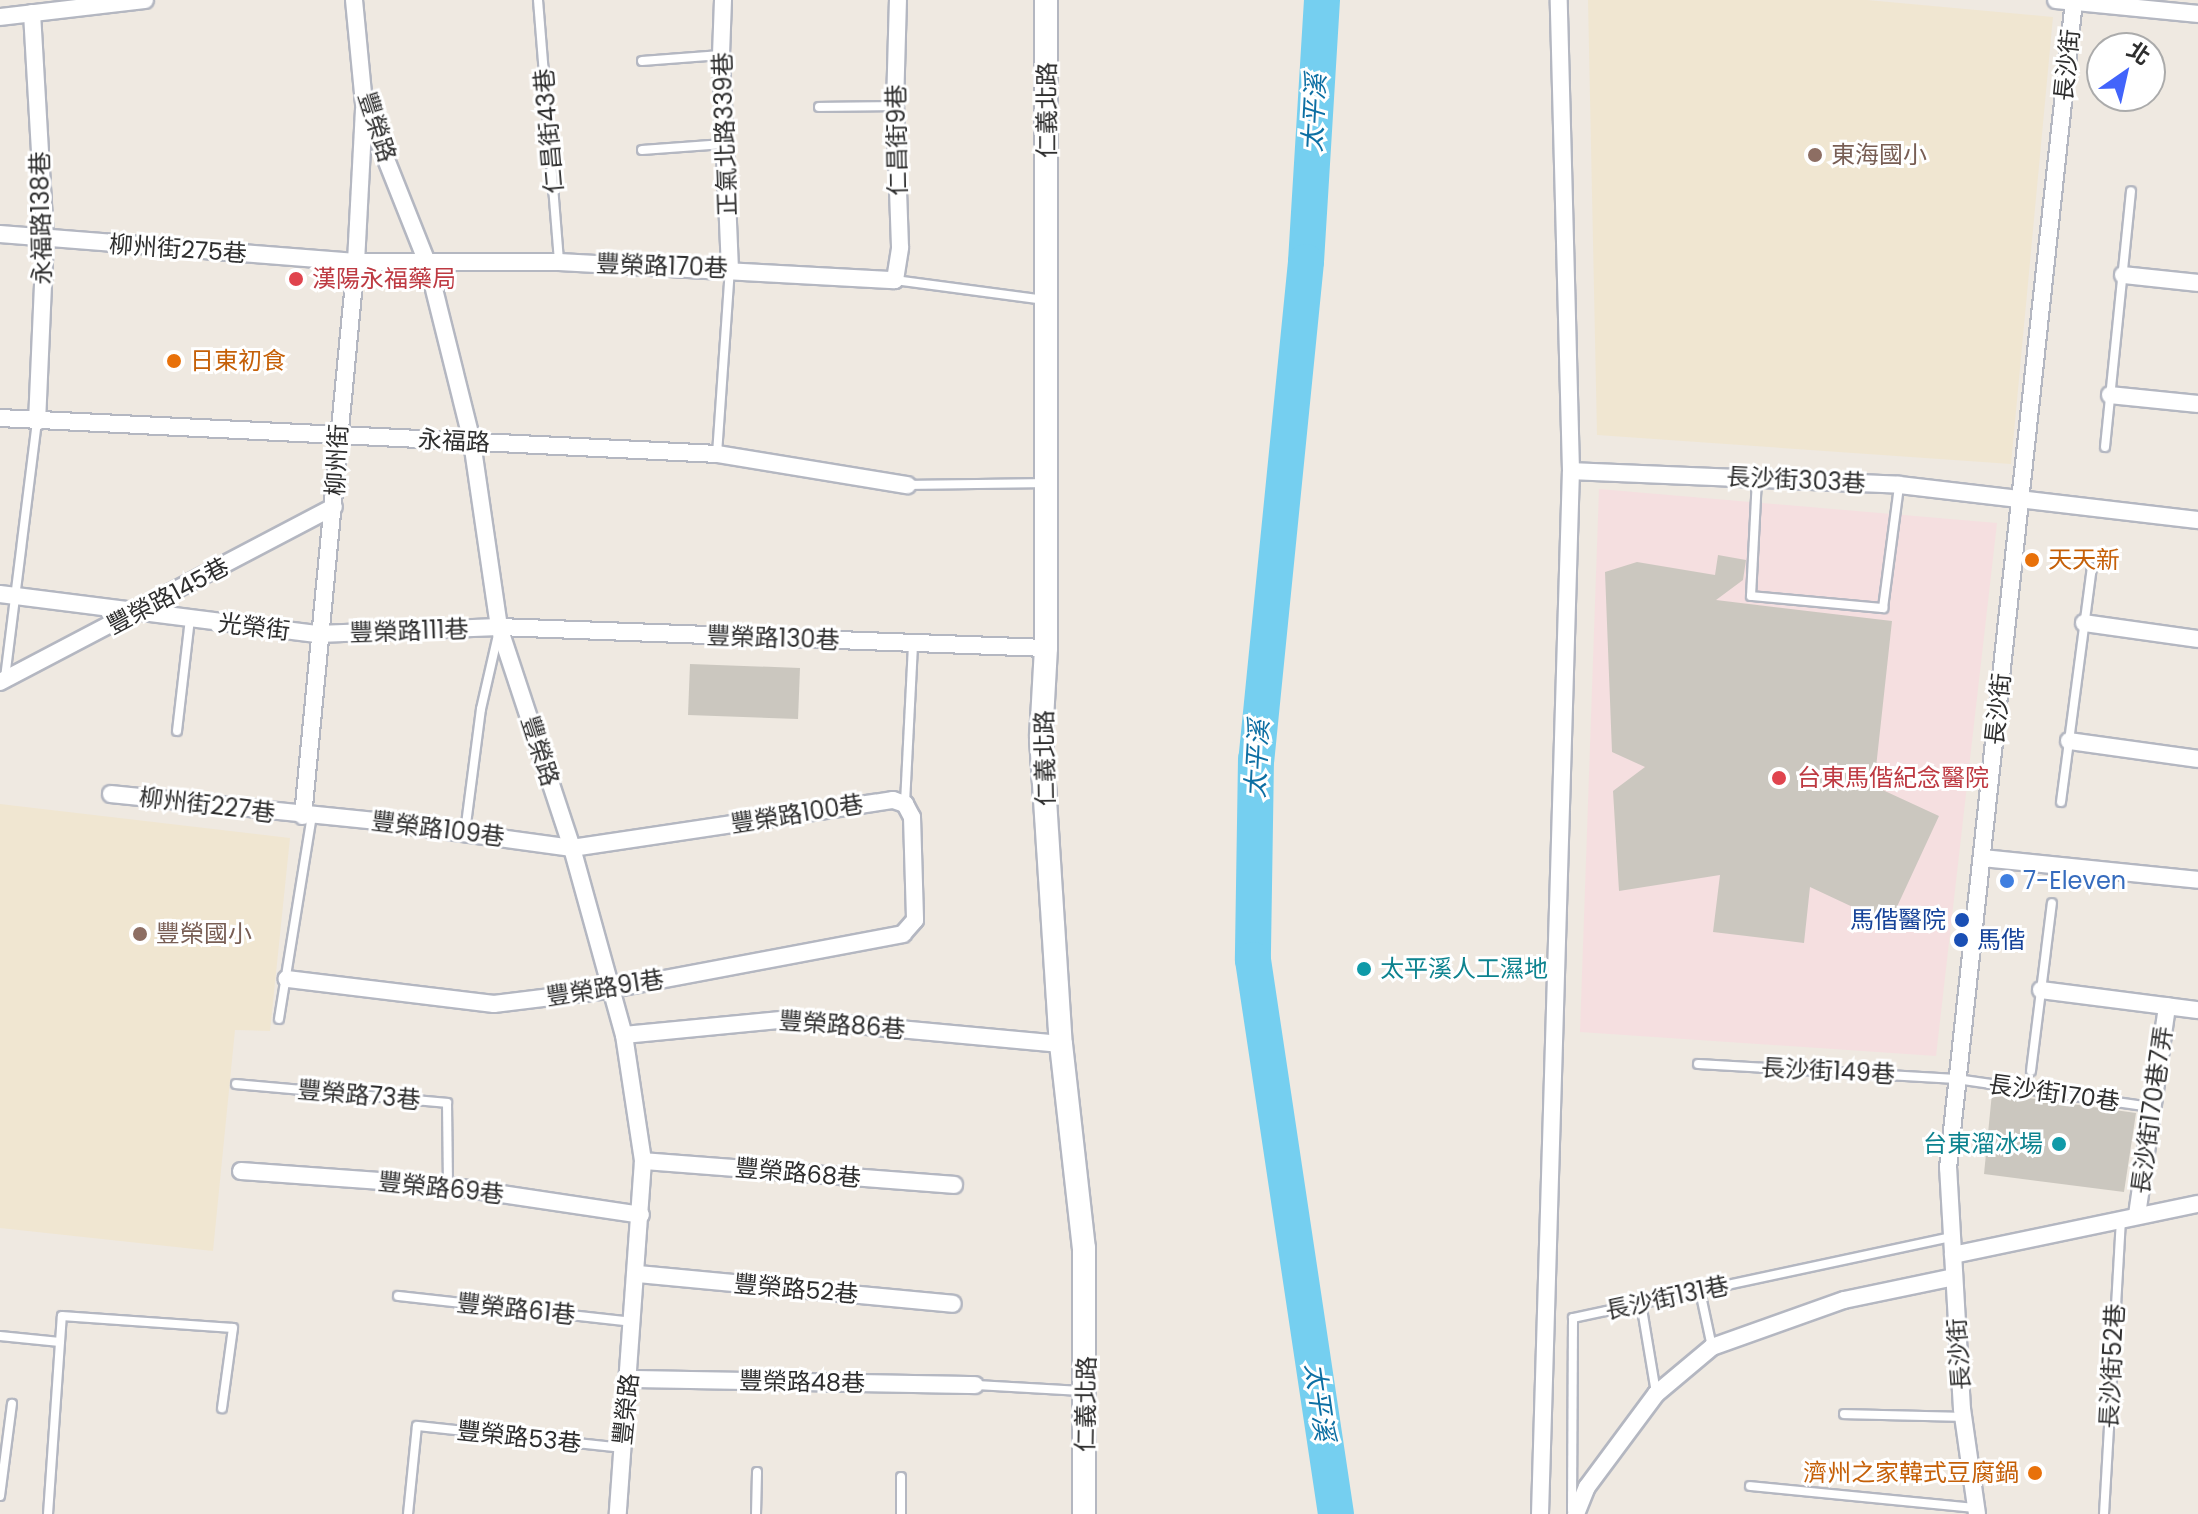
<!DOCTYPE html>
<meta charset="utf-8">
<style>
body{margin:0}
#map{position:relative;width:2198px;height:1514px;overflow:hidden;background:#efe9e1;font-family:Poppins,"Noto Sans TC",sans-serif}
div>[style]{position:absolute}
.education>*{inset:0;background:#f0e6d1}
.medical>*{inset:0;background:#f5dfe0}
.river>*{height:36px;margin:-18px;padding:0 18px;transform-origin:18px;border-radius:18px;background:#75cff0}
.building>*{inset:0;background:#cbc7bf}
.roads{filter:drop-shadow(2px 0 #b4b7c1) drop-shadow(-2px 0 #b4b7c1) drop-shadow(0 2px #b4b7c1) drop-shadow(0 -2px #b4b7c1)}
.lane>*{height:8px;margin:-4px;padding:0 4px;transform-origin:4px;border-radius:4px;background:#fff}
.street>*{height:16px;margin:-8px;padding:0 8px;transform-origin:8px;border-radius:8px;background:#fff}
.secondary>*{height:22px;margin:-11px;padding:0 11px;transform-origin:11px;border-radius:11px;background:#fff}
.dots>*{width:22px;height:22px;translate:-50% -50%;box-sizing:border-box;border:4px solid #fff;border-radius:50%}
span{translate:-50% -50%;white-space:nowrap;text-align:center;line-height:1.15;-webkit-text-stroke:6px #fff;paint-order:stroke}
.street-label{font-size:24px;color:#2e2e2e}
.education-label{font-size:24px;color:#785e54}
.left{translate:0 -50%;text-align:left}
.health-label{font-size:24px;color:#be3a42}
.food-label{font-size:24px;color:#c56008}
.right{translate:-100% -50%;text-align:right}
.shop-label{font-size:24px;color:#366cbe}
.transit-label{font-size:24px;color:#164399}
.culture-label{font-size:24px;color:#0d838f}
.water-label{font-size:26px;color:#0d6fa3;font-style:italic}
.north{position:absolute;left:2086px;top:32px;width:80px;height:80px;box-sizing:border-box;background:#fff;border:2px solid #ababab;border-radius:50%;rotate:34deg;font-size:22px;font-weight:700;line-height:32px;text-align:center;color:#2e2e2e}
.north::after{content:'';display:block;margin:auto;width:28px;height:36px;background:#4264fb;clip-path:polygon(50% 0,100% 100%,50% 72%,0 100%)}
</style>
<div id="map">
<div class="education">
<i style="clip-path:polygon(1588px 0,1867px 0,2053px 17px,2011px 464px,1597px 435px)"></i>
<i style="clip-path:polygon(0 804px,290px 838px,270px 1031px,235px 1030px,213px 1251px,0 1228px)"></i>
</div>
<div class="medical">
<i style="clip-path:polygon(1599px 489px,1997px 523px,1936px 1056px,1580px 1032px)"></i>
</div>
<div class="river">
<i style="left:1322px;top:0;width:262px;rotate:93.5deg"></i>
<i style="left:1306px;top:262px;width:500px;rotate:95.7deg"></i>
<i style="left:1256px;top:759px;width:201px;rotate:90.9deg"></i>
<i style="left:1253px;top:960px;width:560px;rotate:81.48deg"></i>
</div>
<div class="building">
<i style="clip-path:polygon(1718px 555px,1746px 560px,1743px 580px,1716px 600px,1892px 621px,1874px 786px,1939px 816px,1889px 924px,1810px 887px,1804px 943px,1713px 932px,1720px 875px,1619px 891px,1613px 791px,1645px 767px,1612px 752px,1605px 572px,1637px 562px,1715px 575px)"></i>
<i style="clip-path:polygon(690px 664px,800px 668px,798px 719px,688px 715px)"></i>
<i style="clip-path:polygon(1992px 1093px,2136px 1113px,2124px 1192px,1984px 1174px)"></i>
</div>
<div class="roads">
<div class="lane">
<i style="left:538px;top:0;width:263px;rotate:85.4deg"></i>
<i style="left:642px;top:61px;width:79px;rotate:-4.3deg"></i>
<i style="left:819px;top:107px;width:76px;rotate:-0.8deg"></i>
<i style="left:642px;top:150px;width:82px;rotate:-4.2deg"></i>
<i style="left:895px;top:280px;width:151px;rotate:7.6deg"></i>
<i style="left:2105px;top:447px;width:257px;rotate:-84.2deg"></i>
<i style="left:717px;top:454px;width:185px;rotate:-86deg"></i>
<i style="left:1757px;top:478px;width:118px;rotate:92.9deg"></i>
<i style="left:1751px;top:596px;width:133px;rotate:5.2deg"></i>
<i style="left:1883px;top:608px;width:123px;rotate:-82.5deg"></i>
<i style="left:908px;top:485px;width:138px;rotate:-0.8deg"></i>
<i style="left:5px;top:678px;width:258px;rotate:-82.9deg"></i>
<i style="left:177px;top:731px;width:113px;rotate:-83.4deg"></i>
<i style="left:2061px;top:802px;width:236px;rotate:-82.5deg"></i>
<i style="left:905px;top:803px;width:160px;rotate:-87.1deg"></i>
<i style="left:465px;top:832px;width:124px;rotate:-82.6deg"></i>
<i style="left:481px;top:709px;width:76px;rotate:-77.1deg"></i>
<i style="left:279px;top:1019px;width:206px;rotate:-80.8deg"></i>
<i style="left:1698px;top:1064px;width:259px;rotate:3.3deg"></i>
<i style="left:1957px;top:1079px;width:197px;rotate:8.2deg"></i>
<i style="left:2031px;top:1071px;width:169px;rotate:-82.9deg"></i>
<i style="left:236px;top:1084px;width:212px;rotate:5.1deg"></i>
<i style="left:447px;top:1103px;width:83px;rotate:89.3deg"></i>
<i style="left:1700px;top:1291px;width:57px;rotate:77.9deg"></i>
<i style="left:398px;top:1296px;width:235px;rotate:6.3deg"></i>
<i style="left:1641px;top:1303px;width:91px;rotate:80.5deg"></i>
<i style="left:0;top:1336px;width:60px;rotate:5.7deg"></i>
<i style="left:976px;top:1385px;width:106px;rotate:3.2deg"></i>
<i style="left:1844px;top:1414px;width:119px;rotate:1.4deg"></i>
<i style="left:1750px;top:1486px;width:227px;rotate:5.6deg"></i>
<i style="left:0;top:1496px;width:93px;rotate:-82.6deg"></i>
<i style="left:1572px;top:1510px;width:192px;rotate:-89.7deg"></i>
<i style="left:1573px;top:1318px;width:388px;rotate:-12.1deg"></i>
<i style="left:48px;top:1514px;width:198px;rotate:-86deg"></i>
<i style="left:62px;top:1316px;width:171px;rotate:4deg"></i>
<i style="left:233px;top:1328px;width:81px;rotate:97.8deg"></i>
<i style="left:408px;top:1514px;width:88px;rotate:-84.2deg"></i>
<i style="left:417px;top:1426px;width:206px;rotate:6.1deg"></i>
<i style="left:756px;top:1514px;width:42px;rotate:-88.6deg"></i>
<i style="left:901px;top:1514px;width:37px;rotate:-90deg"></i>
<i style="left:2104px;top:1514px;width:296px;rotate:-86.7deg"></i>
</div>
<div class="street">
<i style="left:354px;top:0;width:104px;rotate:84.5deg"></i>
<i style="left:364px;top:104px;width:173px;rotate:68.3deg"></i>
<i style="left:428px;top:265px;width:182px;rotate:76deg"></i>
<i style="left:472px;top:442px;width:187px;rotate:81.7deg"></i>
<i style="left:499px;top:627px;width:233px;rotate:71.7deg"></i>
<i style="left:572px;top:848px;width:194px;rotate:74.5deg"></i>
<i style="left:624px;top:1035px;width:127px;rotate:81.4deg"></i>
<i style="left:643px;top:1161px;width:354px;rotate:94.1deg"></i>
<i style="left:723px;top:0;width:55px;rotate:92.1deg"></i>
<i style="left:721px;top:55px;width:213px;rotate:87.6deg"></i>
<i style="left:2056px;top:0;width:143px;rotate:5.6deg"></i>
<i style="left:32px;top:13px;width:226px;rotate:86.7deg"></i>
<i style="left:45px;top:239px;width:183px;rotate:92.5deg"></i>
<i style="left:0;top:17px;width:146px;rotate:-6.7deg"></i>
<i style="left:0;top:234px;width:357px;rotate:4.5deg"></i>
<i style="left:356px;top:262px;width:203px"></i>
<i style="left:559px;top:262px;width:336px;rotate:3.1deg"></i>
<i style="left:895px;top:280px;width:33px;rotate:-81deg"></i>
<i style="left:900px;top:247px;width:141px;rotate:-92deg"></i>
<i style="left:895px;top:106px;width:106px;rotate:-88.4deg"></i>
<i style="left:2123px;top:275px;width:75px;rotate:6.1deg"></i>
<i style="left:2110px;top:395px;width:88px;rotate:5.8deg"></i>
<i style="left:0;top:418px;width:718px;rotate:2.87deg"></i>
<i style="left:717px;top:454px;width:193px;rotate:9.3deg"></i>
<i style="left:1571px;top:471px;width:328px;rotate:2.4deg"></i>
<i style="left:1899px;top:485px;width:301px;rotate:6.7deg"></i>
<i style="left:0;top:594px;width:321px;rotate:7.2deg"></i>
<i style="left:318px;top:634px;width:181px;rotate:-2.2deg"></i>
<i style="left:499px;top:627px;width:547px;rotate:2.2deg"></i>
<i style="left:2084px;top:623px;width:115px;rotate:8deg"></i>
<i style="left:0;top:682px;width:377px;rotate:-27.7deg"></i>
<i style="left:2069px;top:741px;width:130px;rotate:7.9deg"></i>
<i style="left:111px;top:794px;width:265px;rotate:5.8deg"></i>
<i style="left:375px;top:821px;width:199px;rotate:7.8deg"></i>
<i style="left:572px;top:848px;width:325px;rotate:-8.5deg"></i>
<i style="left:893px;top:800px;width:13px;rotate:18deg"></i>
<i style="left:905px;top:804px;width:15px;rotate:62deg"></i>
<i style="left:912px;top:817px;width:103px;rotate:88.3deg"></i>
<i style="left:915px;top:920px;width:18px;rotate:131deg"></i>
<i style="left:903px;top:934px;width:300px;rotate:169.3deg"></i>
<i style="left:608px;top:990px;width:115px;rotate:173deg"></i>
<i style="left:494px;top:1004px;width:209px;rotate:-173.1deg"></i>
<i style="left:303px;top:816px;width:557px;rotate:-84.54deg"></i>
<i style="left:356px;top:262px;width:153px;rotate:-87deg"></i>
<i style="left:1983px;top:858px;width:216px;rotate:5.8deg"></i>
<i style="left:2041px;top:990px;width:158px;rotate:7.3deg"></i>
<i style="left:624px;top:1035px;width:168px;rotate:-5.5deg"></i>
<i style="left:791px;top:1019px;width:271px;rotate:5.3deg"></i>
<i style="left:643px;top:1161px;width:312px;rotate:4.4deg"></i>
<i style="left:241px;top:1171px;width:208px;rotate:4.1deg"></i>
<i style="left:448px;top:1186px;width:195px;rotate:8.5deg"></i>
<i style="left:2137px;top:1215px;width:211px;rotate:-81.8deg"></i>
<i style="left:1953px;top:1255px;width:250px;rotate:-11.8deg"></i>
<i style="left:638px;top:1274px;width:316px;rotate:5.4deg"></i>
<i style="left:629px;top:1379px;width:346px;rotate:1deg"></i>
<i style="left:1540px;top:1514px;width:1043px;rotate:-88.3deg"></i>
<i style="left:1571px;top:471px;width:471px;rotate:-91.5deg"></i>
<i style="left:1576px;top:1514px;width:29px;rotate:-68deg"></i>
<i style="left:1587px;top:1487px;width:116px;rotate:-53.4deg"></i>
<i style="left:1656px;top:1394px;width:73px;rotate:-40deg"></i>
<i style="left:1712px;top:1347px;width:140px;rotate:-19.6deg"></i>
<i style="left:1844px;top:1300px;width:112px;rotate:-11.8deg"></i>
<i style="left:1977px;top:1514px;width:106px;rotate:-98.1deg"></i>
<i style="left:1962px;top:1409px;width:241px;rotate:-93.3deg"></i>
<i style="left:1948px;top:1168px;width:1175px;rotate:-83.84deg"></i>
</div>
<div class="secondary">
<i style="left:1046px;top:0;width:648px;rotate:90deg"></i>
<i style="left:1046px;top:648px;width:90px;rotate:93.2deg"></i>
<i style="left:1041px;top:738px;width:307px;rotate:86.3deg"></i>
<i style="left:1061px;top:1044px;width:205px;rotate:83.6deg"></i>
<i style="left:1084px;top:1248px;width:266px;rotate:90deg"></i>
</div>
</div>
<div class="dots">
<i style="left:1815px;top:155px;background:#8d6e63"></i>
<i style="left:296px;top:279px;background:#e0444e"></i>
<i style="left:174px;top:361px;background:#e8710a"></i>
<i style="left:2032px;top:560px;background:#e8710a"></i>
<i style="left:1779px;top:778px;background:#e0444e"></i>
<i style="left:2007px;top:881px;background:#3f7fe0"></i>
<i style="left:1962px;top:920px;background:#1a4fb4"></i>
<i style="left:140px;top:934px;background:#8d6e63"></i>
<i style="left:1961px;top:940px;background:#1a4fb4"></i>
<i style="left:1364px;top:969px;background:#0f9aa8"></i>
<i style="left:2059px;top:1144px;background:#0f9aa8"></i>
<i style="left:2035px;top:1473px;background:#e8710a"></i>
</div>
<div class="street-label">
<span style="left:2067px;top:65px;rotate:-84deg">長沙街</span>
<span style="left:1047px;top:110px;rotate:-90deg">仁義北路</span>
<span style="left:377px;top:127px;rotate:72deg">豐榮路</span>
<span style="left:549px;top:131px;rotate:-95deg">仁昌街43巷</span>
<span style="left:725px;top:134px;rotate:-92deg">正氣北路339巷</span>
<span style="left:897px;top:140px;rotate:-91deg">仁昌街9巷</span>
<span style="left:41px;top:218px;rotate:-91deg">永福路138巷</span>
<span style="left:178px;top:249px;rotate:4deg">柳州街275巷</span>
<span style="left:662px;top:266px;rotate:2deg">豐榮路170巷</span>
<span style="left:454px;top:441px;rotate:3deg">永福路</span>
<span style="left:337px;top:460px;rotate:-87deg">柳州街</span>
<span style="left:1796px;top:480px;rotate:3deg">長沙街303巷</span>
<span style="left:168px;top:596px;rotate:-28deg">豐榮路145巷</span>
<span style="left:254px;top:627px;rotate:7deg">光榮街</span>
<span style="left:409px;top:631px;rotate:-2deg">豐榮路111巷</span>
<span style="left:773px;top:638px;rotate:2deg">豐榮路130巷</span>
<span style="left:1998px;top:709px;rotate:-84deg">長沙街</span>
<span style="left:540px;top:751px;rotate:72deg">豐榮路</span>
<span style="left:1045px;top:758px;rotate:-91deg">仁義北路</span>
<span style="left:207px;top:805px;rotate:7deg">柳州街227巷</span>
<span style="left:797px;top:814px;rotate:-9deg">豐榮路100巷</span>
<span style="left:438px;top:829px;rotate:7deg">豐榮路109巷</span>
<span style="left:605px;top:988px;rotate:-9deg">豐榮路91巷</span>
<span style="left:842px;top:1025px;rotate:4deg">豐榮路86巷</span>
<span style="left:1828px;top:1071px;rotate:3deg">長沙街149巷</span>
<span style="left:2054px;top:1093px;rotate:8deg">長沙街170巷</span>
<span style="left:359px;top:1095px;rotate:5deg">豐榮路73巷</span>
<span style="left:2152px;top:1110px;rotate:-82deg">長沙街170巷7弄</span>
<span style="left:798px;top:1173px;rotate:5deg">豐榮路68巷</span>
<span style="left:441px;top:1188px;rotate:6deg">豐榮路69巷</span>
<span style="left:796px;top:1289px;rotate:5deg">豐榮路52巷</span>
<span style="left:1667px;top:1298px;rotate:-12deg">長沙街131巷</span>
<span style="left:516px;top:1309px;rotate:6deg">豐榮路61巷</span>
<span style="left:1959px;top:1354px;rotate:-94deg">長沙街</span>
<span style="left:2112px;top:1366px;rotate:-87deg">長沙街52巷</span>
<span style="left:802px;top:1382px;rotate:1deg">豐榮路48巷</span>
<span style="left:1086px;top:1404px;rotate:-89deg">仁義北路</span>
<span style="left:626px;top:1409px;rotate:-84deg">豐榮路</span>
<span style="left:519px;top:1437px;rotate:6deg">豐榮路53巷</span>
</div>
<div class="education-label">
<span class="left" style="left:1831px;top:155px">東海國小</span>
<span class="left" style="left:156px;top:934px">豐榮國小</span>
</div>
<div class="health-label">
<span class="left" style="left:312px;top:279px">漢陽永福藥局</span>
<span class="left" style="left:1797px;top:778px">台東馬偕紀念醫院</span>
</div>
<div class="food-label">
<span class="left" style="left:190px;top:361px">日東初食</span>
<span class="left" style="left:2048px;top:560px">天天新</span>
<span class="right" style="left:2019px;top:1473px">濟州之家韓式豆腐鍋</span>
</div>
<div class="shop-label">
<span class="left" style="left:2023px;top:881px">7-Eleven</span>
</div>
<div class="transit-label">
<span class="right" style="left:1946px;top:920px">馬偕醫院</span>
<span class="left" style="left:1977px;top:940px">馬偕</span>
</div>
<div class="culture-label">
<span class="left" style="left:1380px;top:969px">太平溪人工濕地</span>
<span class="right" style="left:2043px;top:1144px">台東溜冰場</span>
</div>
<div class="water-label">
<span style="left:1315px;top:113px;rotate:-87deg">太平溪</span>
<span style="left:1258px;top:759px;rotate:-87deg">太平溪</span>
<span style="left:1319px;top:1402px;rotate:82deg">太平溪</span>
</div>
<div class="north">北</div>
</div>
